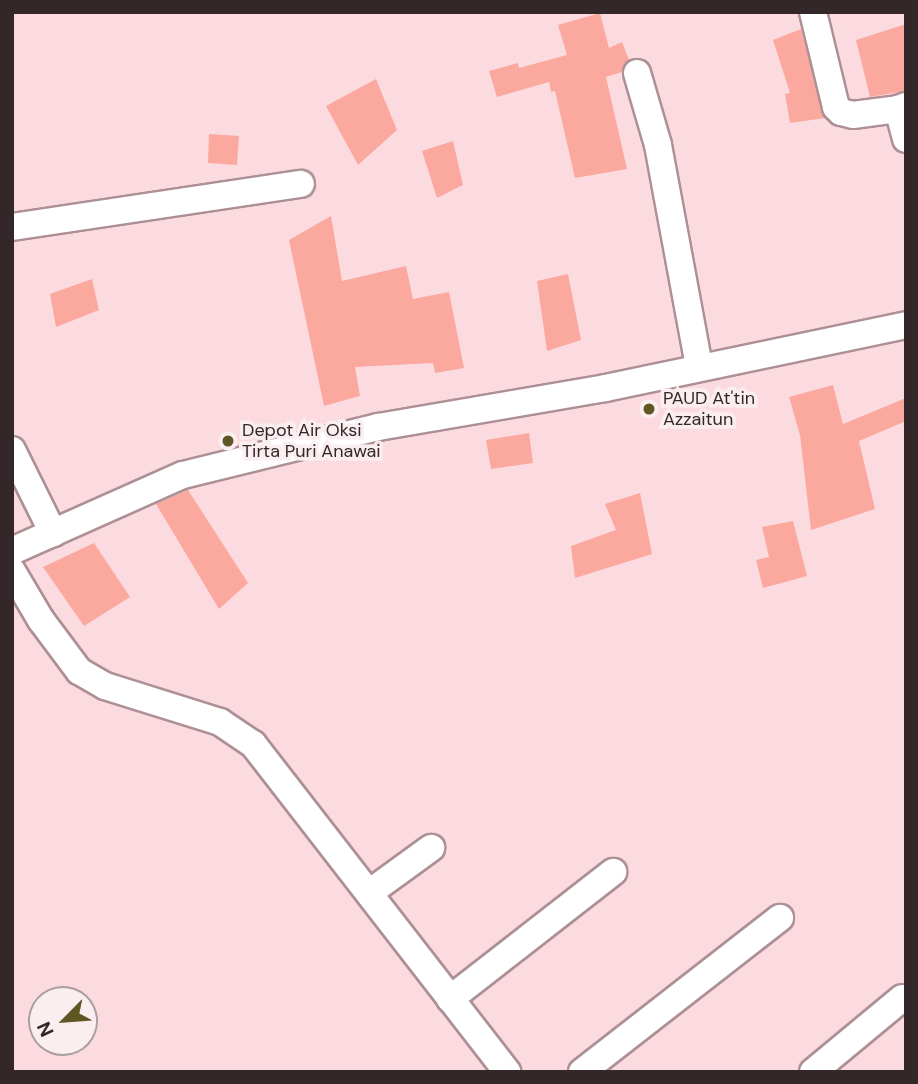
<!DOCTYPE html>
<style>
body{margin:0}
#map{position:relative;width:918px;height:1084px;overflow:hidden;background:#fbdbe0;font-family:"DM Sans",sans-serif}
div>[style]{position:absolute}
.building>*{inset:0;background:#fba89f}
.roads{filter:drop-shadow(2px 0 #ad9095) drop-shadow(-2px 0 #ad9095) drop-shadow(0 2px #ad9095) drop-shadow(0 -2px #ad9095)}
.minor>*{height:26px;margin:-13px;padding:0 13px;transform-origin:13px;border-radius:13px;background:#fff}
.dots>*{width:19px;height:19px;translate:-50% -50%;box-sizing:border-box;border:4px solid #fbeef0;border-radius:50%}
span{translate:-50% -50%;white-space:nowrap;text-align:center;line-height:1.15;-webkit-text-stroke:7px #fbeef0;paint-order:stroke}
.poi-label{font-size:18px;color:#332729}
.left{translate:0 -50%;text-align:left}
.frame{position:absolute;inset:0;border:14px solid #332729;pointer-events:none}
.north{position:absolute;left:28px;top:986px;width:70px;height:70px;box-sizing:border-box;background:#fbeef0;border:2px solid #ab9ea0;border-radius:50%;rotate:245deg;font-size:19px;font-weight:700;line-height:28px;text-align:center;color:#332729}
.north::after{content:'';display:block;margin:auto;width:24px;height:32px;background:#5f5723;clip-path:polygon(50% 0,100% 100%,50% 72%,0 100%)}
</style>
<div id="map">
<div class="building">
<i style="clip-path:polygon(600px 13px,609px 48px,622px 42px,629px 60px,622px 72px,606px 77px,627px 169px,575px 178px,555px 91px,551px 92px,549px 82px,497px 97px,489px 71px,518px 63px,519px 68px,567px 55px,558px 25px)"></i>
<i style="clip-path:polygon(906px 24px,906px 91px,870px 97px,856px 40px)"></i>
<i style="clip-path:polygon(801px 29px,825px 118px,790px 123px,785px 94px,790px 93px,773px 40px)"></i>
<i style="clip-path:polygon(376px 79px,397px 130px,358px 165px,326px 106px)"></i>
<i style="clip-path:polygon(209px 134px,239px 136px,237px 165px,208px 163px)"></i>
<i style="clip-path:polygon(453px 141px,463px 185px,437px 198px,422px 151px)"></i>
<i style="clip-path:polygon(331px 216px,342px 281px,406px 266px,413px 299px,449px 292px,464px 368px,435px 373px,433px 363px,355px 367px,360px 396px,324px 406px,289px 240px)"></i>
<i style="clip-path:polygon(568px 274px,581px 340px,547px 351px,537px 281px)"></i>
<i style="clip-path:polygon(92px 279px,99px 310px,56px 327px,50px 294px)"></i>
<i style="clip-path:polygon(833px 385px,843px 424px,906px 398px,906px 421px,859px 441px,875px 509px,811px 530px,800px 435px,789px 397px)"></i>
<i style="clip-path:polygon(529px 433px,533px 463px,491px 469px,486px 440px)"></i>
<i style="clip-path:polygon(188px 490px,248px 583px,219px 609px,156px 504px)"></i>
<i style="clip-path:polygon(640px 493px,652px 554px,575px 578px,571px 546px,616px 530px,605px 504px)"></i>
<i style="clip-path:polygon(793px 521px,807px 576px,763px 588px,756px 560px,769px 557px,762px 527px)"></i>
<i style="clip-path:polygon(94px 543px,130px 597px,84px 626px,43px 567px)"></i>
</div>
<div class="roads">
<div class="minor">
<i style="left:813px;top:12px;width:98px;rotate:76.4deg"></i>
<i style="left:836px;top:107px;width:7px;rotate:45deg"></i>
<i style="left:841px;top:112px;width:12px;rotate:14deg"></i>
<i style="left:853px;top:115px;width:45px;rotate:-7.6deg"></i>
<i style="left:637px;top:73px;width:75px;rotate:73.7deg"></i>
<i style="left:658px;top:145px;width:226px;rotate:79.5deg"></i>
<i style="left:906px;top:106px;width:9px;rotate:159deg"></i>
<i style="left:898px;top:109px;width:31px;rotate:75deg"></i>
<i style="left:12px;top:227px;width:292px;rotate:-8.5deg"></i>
<i style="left:12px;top:450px;width:93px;rotate:63.7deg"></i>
<i style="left:12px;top:551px;width:187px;rotate:-24deg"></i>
<i style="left:183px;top:475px;width:201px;rotate:-13.8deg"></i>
<i style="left:378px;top:427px;width:230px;rotate:-9.7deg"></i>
<i style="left:605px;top:388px;width:308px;rotate:-11.8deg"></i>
<i style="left:12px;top:571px;width:57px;rotate:59.4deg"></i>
<i style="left:41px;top:620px;width:64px;rotate:53.3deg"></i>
<i style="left:79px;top:671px;width:30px;rotate:30deg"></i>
<i style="left:105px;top:686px;width:121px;rotate:17.4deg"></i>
<i style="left:220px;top:722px;width:40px;rotate:34deg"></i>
<i style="left:253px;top:744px;width:415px;rotate:52.2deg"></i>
<i style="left:369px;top:893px;width:77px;rotate:-36deg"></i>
<i style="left:450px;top:999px;width:207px;rotate:-37.9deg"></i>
<i style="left:582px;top:1072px;width:251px;rotate:-37.9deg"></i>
<i style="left:813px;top:1072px;width:116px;rotate:-39.7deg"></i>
</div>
</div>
<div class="dots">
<i style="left:649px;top:409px;background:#5f5723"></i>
<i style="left:228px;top:441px;background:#5f5723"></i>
</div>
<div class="poi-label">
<span class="left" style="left:663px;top:409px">PAUD At'tin<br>Azzaitun</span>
<span class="left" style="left:242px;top:441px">Depot Air Oksi<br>Tirta Puri Anawai</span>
</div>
<div class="frame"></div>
<div class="north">N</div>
</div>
